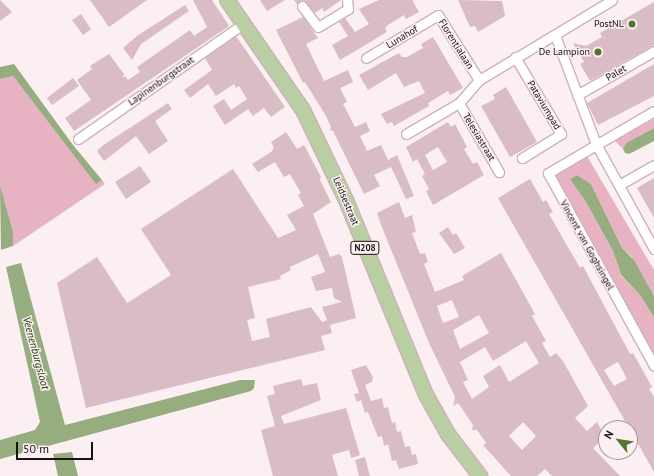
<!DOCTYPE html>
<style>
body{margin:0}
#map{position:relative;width:654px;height:476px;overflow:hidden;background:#fbeff2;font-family:"PT Sans",sans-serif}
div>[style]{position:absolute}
.green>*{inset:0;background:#e7b2c1}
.water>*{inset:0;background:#96ad80}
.building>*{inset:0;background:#d9bcc4}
.roads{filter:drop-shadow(1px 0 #cdb1b8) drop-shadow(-1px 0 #cdb1b8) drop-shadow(0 1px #cdb1b8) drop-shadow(0 -1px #cdb1b8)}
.street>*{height:9px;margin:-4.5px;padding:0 4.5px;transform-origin:4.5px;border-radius:4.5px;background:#fff}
.primary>*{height:14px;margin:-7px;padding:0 7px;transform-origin:7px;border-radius:7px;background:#b9cfa3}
.dots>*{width:11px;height:11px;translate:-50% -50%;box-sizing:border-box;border:2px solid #fbeff2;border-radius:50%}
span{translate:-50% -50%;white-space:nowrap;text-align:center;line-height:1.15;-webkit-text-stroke:3px #fbeff2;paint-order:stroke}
.shield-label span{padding:1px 3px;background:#fbeff2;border:1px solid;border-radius:3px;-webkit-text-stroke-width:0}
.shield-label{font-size:9px;color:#1b1114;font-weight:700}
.poi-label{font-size:10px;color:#1b1114}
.right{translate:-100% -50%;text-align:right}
.street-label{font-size:10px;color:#1b1114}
.water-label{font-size:11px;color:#243a07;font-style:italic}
.north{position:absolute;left:598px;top:420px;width:40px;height:40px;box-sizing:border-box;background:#fbeff2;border:1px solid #a19699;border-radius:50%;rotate:300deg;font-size:11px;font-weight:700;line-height:16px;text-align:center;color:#1b1114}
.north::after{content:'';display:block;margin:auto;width:14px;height:18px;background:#53752c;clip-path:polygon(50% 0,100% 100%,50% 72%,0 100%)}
.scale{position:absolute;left:16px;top:442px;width:77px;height:18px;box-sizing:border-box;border:2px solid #1b1114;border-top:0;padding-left:5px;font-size:12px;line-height:14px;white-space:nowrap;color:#1b1114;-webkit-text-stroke:3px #fbeff2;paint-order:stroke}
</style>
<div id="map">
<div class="green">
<i style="clip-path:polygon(13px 76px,96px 183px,102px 180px,105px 184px,13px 246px,13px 232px,0 185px,0 79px)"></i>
<i style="clip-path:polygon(654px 119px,654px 128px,626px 143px,623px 149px,615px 141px)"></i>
<i style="clip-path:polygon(587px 156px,654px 270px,654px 296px,631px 256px,622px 248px,591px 184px,577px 175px,570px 179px,586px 202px,613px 251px,621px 276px,640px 295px,654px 317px,654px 356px,556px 180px,556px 175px,559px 171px)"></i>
</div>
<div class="water">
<i style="clip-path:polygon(14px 64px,73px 145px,102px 180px,96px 184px,13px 76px,0 79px,0 67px)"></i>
<i style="clip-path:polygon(654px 128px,654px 141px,629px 154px,625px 153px,623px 149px,626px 143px)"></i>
<i style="clip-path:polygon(577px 175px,591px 184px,622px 248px,634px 260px,654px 296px,654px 317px,640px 295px,621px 275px,613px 251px,586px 202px,570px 179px)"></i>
<i style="clip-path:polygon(0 185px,13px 232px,13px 246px,1px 250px)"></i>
<i style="clip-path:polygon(21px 263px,65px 425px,240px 380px,255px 380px,254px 388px,251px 391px,0 459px,0 440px,35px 430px,40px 422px,6px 267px)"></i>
<i style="clip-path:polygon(72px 452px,78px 476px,58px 476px,53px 454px)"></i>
</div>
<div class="building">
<i style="clip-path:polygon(0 0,12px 12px,0 21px)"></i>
<i style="clip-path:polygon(90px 0,147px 0,109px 27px)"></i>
<i style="clip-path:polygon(193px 0,212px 0,229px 26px,74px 131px,65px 118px,91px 100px,77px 80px,92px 69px,90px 66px,109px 54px,124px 74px,122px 78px,125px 76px,128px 80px,140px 72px,137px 67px,190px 30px,194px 36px,207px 27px)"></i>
<i style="clip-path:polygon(260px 0,285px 0,267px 11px)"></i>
<i style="clip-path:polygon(294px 0,341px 0,324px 12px,322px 8px,315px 13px,305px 1px,297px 4px)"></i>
<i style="clip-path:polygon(379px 0,412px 0,419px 12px,406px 19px,404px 15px,388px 25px,385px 28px,387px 32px,340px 60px,332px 45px,348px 36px,339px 22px,345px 18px,355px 32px,369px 24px,359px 9px)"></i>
<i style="clip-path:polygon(458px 0,502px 1px,505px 16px,478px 32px,475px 26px,470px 27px)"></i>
<i style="clip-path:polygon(654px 2px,654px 45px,590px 81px,580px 64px,584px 62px,573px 43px,586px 46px,602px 37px,600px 33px)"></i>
<i style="clip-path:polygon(185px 5px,189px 11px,141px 44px,132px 60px,123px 48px,137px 36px)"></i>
<i style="clip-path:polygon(81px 14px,91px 29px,83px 35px,72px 20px)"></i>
<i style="clip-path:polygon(303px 17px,318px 38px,306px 44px,324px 81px,348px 70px,353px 82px,340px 88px,347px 102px,343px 104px,355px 127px,366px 122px,370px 131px,360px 136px,367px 151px,381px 145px,388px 160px,397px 155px,414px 196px,406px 199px,391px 167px,374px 175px,380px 186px,364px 194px,333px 131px,330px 130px,331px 127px,326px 116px,305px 82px,303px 83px,276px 30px)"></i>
<i style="clip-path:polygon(236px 36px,285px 107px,271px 117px,264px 108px,253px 116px,248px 109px,225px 125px,213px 106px,224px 99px,231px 110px,247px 99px,239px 86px,236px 88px,234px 84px,216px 96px,208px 84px,190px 98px,184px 90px,212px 70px,205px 58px)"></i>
<i style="clip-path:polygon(433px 37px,463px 88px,450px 95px,448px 91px,428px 103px,429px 106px,394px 126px,392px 122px,387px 124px,381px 114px,425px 93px,419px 81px,404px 87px,396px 73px,368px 90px,359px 75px,399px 53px,402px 57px,407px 57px,423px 48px,421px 44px)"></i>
<i style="clip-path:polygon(654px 64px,654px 96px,598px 125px,587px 103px)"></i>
<i style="clip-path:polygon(73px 78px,79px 86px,52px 105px,47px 98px)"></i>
<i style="clip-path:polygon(506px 87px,537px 142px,510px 157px,481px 106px,495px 99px,493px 95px)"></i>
<i style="clip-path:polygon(168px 103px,172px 109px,155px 121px,168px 141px,149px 154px,136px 136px,104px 161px,97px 151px,102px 146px)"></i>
<i style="clip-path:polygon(evenodd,448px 122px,451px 127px,455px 124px,467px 147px,464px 149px,473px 164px,477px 162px,484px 175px,433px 205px,426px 191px,429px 189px,422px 176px,425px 174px,417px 159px,413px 162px,406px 147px,448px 122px,438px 147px,447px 162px,433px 170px,425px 155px,438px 147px)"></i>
<i style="clip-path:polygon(evenodd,286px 132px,297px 149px,304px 145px,321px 177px,320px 180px,331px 202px,313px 214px,330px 257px,339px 254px,342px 257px,356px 318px,330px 325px,332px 333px,321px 336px,325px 350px,86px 408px,57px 283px,97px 257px,127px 303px,171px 275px,141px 229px,233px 169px,278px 238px,296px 230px,287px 215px,304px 206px,298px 195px,301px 193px,290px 174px,284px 177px,275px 162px,258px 172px,252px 164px,271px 152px,274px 148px,271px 142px,286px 132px,318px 254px,325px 272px,311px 277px,316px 291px,332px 288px,334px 298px,342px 302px,322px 307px,327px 320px,322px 322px,311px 307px,266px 319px,270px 337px,252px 341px,247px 320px,255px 318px,248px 287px,281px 279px,280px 276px,291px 270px,290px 267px,318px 254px)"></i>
<i style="clip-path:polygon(140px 166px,151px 182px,126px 199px,115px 182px)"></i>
<i style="clip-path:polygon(654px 178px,654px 218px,637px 188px)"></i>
<i style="clip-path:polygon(evenodd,530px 179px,543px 202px,546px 200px,553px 212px,549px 214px,580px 268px,583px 266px,630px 354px,633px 353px,652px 387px,649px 389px,654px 397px,654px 472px,498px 198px,530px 179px,618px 362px,627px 379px,614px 386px,604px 370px,618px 362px)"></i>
<i style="clip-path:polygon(evenodd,399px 202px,405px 218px,412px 215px,416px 232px,412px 233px,420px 254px,425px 253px,428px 262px,424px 264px,435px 292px,464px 280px,462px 276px,501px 253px,535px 314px,532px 316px,546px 341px,542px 343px,550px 357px,556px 353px,563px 361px,588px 406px,575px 418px,587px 431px,597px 422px,605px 437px,593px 448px,620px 476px,552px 476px,545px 469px,537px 476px,511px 476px,483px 445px,486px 443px,477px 430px,472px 430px,473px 425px,458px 403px,453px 406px,455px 397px,429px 343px,381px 225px,377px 213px,399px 202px,452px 300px,459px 317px,443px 323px,437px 306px,452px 300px,399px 202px,479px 315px,489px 333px,460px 349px,453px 330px,479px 315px,399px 202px,526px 341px,539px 363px,509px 382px,500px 365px,483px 376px,489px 387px,472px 399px,463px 382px,468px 380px,460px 362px,485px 347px,493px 361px,526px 341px,399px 202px,523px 422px,536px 436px,522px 450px,509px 436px,523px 422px)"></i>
<i style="clip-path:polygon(448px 227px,453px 235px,456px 233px,465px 248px,454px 254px,439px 233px)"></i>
<i style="clip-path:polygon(366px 365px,373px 377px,372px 382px,365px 385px,371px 401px,382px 398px,384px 408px,388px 407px,392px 423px,395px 422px,397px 432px,401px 431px,405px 447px,410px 446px,412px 455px,416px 454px,418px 464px,399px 469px,396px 460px,392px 461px,388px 444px,384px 446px,382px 436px,378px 437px,368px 412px,365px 413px,361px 400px,357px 402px,354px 394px,359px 393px,351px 370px)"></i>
<i style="clip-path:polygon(301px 379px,303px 386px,317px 383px,321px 400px,281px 416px,284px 424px,346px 408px,360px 455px,351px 458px,349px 450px,332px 455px,338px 476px,273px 476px,261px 430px,275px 426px,267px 396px,275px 394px,273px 386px)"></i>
<i style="clip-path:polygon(365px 457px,370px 476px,359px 476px,355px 460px)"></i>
</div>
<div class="roads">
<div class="street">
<i style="left:302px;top:6px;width:26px;rotate:53deg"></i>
<i style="left:318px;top:27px;width:35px;rotate:-31deg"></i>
<i style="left:348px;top:9px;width:9px;rotate:-96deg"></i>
<i style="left:555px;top:35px;width:116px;rotate:69.4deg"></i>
<i style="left:596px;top:144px;width:120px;rotate:61.1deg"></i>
<i style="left:515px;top:57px;width:90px;rotate:59.1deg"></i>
<i style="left:561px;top:134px;width:46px;rotate:148.4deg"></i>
<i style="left:366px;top:58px;width:84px;rotate:-30.8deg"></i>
<i style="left:438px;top:15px;width:77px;rotate:57.8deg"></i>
<i style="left:479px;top:80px;width:155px;rotate:-31deg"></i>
<i style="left:577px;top:95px;width:89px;rotate:-29.7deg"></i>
<i style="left:459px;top:103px;width:80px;rotate:59.9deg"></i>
<i style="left:654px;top:111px;width:123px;rotate:149.7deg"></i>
<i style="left:548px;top:173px;width:220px;rotate:61.2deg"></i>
<i style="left:406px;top:134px;width:61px;rotate:-30.3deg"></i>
<i style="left:459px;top:103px;width:30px;rotate:-49deg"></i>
<i style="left:78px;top:139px;width:203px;rotate:-34.9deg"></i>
<i style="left:619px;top:185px;width:40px;rotate:-29.7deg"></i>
</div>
<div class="primary">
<i style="left:227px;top:0;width:134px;rotate:55.4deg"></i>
<i style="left:303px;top:110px;width:100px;rotate:64.5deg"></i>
<i style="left:346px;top:200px;width:209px;rotate:67.7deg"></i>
<i style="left:425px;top:393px;width:47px;rotate:60.7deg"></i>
<i style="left:448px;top:434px;width:53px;rotate:52.7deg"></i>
</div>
</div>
<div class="dots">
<i style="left:632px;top:24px;background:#53752c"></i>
<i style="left:598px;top:52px;background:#53752c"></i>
</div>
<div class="shield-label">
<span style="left:365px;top:248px">N208</span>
</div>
<div class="poi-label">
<span class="right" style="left:624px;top:24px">PostNL</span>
<span class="right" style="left:590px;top:52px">De Lampion</span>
</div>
<div class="street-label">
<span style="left:402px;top:37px;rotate:-31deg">Lunahof</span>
<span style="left:456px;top:44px;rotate:58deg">Florentialaan</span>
<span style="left:616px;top:73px;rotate:-30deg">Palet</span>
<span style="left:161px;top:81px;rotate:-35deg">Lapinenburgstraat</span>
<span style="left:544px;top:105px;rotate:59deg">Pataviumpad</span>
<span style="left:479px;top:137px;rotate:59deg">Telesiastraat</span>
<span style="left:346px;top:201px;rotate:67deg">Leidsestraat</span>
<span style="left:587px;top:245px;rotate:61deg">Vincent van Goghsingel</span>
</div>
<div class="water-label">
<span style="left:36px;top:353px;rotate:75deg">Veenenburgsloot</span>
</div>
<div class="north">N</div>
<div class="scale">50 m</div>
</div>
